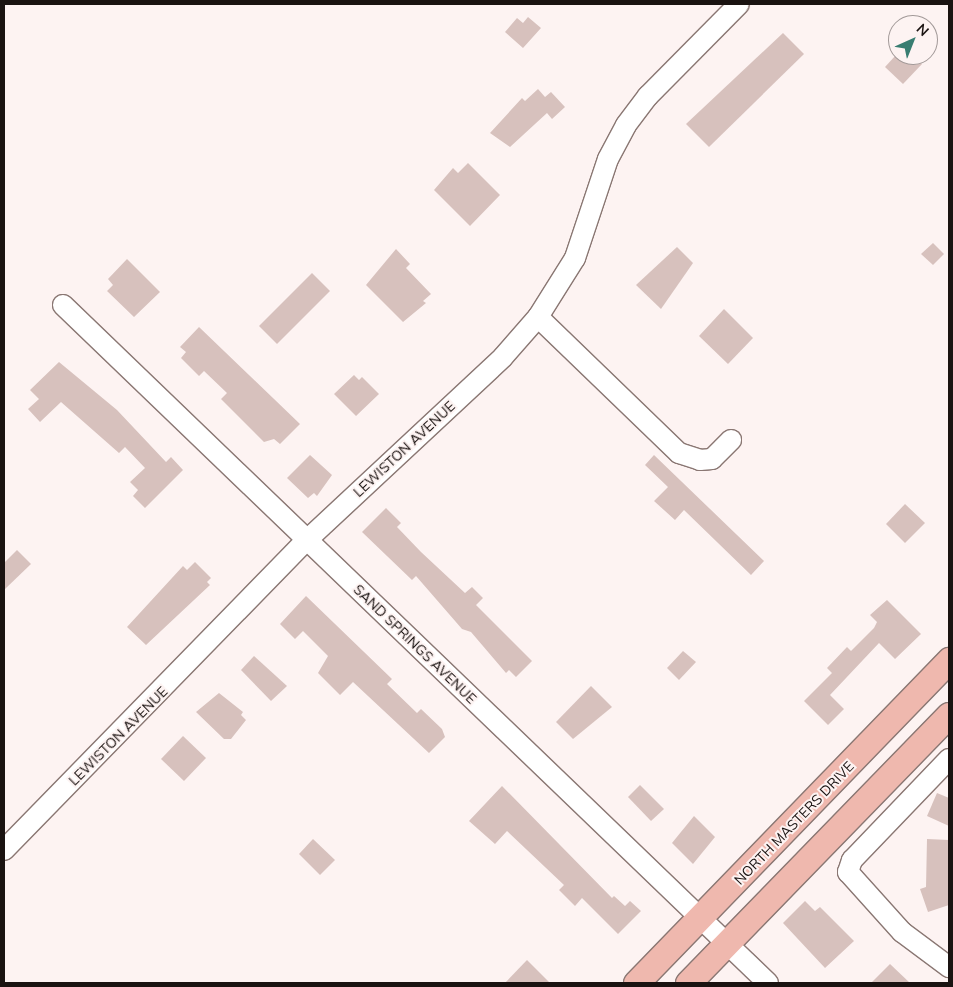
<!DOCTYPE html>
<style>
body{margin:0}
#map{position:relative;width:953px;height:987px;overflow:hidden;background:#fdf3f2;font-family:Mulish,sans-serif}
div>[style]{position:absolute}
.building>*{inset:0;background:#d7c1bd}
.roads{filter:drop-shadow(1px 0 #8a7773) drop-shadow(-1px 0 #8a7773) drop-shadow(0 1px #8a7773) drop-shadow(0 -1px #8a7773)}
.minor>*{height:20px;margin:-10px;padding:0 10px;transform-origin:10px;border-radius:10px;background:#fff}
.major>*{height:25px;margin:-12.5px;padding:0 12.5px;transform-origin:12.5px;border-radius:12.5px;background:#efb8ae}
span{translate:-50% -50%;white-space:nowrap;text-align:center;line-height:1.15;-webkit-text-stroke:4px #fdf3f2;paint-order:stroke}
.street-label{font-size:14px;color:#1a1311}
.frame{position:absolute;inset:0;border:5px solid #1a1311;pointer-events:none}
.north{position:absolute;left:888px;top:15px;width:50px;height:50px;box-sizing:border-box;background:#fdf3f2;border:1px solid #a29998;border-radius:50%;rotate:44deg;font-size:14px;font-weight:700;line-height:20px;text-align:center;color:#1a1311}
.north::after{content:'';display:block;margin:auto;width:18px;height:22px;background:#387d71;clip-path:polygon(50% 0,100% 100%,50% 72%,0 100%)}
</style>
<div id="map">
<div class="building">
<i style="clip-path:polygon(528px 17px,541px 28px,523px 48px,505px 32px,517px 18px,523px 23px)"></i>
<i style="clip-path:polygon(783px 33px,804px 54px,709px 147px,686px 124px)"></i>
<i style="clip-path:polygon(896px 55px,913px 55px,922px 64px,903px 84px,885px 67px)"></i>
<i style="clip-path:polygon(538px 89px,545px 97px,551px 92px,565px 107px,552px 119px,547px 113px,510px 147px,490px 133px,522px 98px,525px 101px)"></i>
<i style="clip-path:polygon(468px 163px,500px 195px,470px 226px,434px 190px,453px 168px,458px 173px)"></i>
<i style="clip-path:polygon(933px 243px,944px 254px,933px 265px,921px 254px)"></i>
<i style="clip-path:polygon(677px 247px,693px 263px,661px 309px,636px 285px)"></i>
<i style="clip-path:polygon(396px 249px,410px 264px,406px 268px,431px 294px,423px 301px,426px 303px,403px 322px,366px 285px)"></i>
<i style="clip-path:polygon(127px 259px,160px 292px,134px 317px,107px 291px,113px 285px,108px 279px)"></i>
<i style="clip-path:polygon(312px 273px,330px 291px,277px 344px,259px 326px)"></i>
<i style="clip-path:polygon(724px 309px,753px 338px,728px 364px,699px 336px)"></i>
<i style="clip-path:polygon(199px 327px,300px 424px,280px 444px,274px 439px,264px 442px,221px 399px,227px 393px,204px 371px,199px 376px,181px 358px,186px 352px,180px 347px)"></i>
<i style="clip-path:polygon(59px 362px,117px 410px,166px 462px,171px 457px,183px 470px,145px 508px,133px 496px,138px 490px,130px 482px,145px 468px,125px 447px,119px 453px,61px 402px,40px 422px,28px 409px,39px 399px,30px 390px)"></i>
<i style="clip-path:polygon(354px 375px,359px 380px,362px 377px,379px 394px,356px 416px,334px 394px)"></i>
<i style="clip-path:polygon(310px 455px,332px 475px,317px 496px,314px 493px,308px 498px,287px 478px)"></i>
<i style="clip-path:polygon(654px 455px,764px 561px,751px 575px,684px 510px,675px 520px,654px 501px,668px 487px,645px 465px)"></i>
<i style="clip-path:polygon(905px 504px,925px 523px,905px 543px,886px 524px)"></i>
<i style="clip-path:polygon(386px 508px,401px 523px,397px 527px,421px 552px,465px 593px,472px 587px,483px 598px,476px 605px,532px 661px,516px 677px,509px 670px,506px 673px,471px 632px,462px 629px,416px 576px,412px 580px,362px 532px)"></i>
<i style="clip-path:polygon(17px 550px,31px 564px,4px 590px,4px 563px)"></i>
<i style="clip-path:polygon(195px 562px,211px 578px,207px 582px,210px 585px,146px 645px,127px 627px,183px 566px,187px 570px)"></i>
<i style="clip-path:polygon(306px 596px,392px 679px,387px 684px,417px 713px,421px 709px,442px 729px,445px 737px,429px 753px,353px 682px,340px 695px,318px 673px,328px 656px,303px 631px,295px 639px,280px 624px)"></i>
<i style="clip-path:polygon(887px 600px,921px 634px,895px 659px,879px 643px,830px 695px,844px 709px,828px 725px,804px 701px,832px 673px,827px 668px,847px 647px,851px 651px,874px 628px,877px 622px,870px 615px)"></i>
<i style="clip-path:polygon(683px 651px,696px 662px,679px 680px,667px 668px)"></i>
<i style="clip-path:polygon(254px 656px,287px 686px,271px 701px,241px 670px)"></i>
<i style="clip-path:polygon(591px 686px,612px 707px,573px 739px,556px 722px)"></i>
<i style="clip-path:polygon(219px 693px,243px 712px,241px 715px,246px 720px,231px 739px,224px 739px,196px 712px)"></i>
<i style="clip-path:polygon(183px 736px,206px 758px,184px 781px,161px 759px)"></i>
<i style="clip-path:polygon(640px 785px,664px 809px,651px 821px,628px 797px)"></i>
<i style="clip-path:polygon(502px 786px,612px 898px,614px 896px,625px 906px,630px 901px,641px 911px,618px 934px,582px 898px,575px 906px,559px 890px,564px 885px,507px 831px,495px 844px,469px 821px)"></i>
<i style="clip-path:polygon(937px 793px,949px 798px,949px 826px,927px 816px)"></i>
<i style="clip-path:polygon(694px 816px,715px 837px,693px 864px,672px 843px)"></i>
<i style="clip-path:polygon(313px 839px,335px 860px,320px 875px,299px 854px)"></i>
<i style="clip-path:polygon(927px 839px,949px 840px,949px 905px,928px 912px,920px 889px,926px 887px)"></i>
<i style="clip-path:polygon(805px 901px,815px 911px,820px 907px,854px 941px,825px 968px,783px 923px)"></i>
<i style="clip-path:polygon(527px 960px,550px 983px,505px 983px)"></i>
<i style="clip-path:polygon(890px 964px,910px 983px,871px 983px)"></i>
</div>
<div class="roads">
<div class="minor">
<i style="left:63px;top:305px;width:978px;rotate:43.88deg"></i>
<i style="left:538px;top:317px;width:196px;rotate:44deg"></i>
<i style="left:679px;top:453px;width:22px;rotate:18deg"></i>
<i style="left:700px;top:460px;width:12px;rotate:-5deg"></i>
<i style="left:712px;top:459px;width:27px;rotate:-45deg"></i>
<i style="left:949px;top:759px;width:140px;rotate:133.8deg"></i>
<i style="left:852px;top:860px;width:13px;rotate:108deg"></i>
<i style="left:848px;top:872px;width:81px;rotate:48deg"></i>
<i style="left:902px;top:932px;width:59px;rotate:36.7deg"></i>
<i style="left:4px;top:850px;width:433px;rotate:-45.7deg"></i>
<i style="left:307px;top:540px;width:268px;rotate:-43deg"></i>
<i style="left:503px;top:357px;width:53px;rotate:-48.8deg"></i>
<i style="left:538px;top:317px;width:70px;rotate:-57.9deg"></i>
<i style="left:575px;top:258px;width:104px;rotate:-71.6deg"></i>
<i style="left:608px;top:159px;width:38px;rotate:-62deg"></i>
<i style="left:626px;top:125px;width:36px;rotate:-53deg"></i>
<i style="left:648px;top:96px;width:129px;rotate:-45.3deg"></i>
</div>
<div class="major">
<i style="left:636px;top:983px;width:450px;rotate:-45.9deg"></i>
<i style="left:688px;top:983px;width:374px;rotate:-45.8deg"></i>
</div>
</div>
<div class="street-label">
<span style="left:404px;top:449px;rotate:-43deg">LEWISTON AVENUE</span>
<span style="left:415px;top:644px;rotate:44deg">SAND SPRINGS AVENUE</span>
<span style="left:118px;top:736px;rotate:-45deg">LEWISTON AVENUE</span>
<span style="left:794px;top:823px;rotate:-46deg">NORTH MASTERS DRIVE</span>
</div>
<div class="frame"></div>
<div class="north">N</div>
</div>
